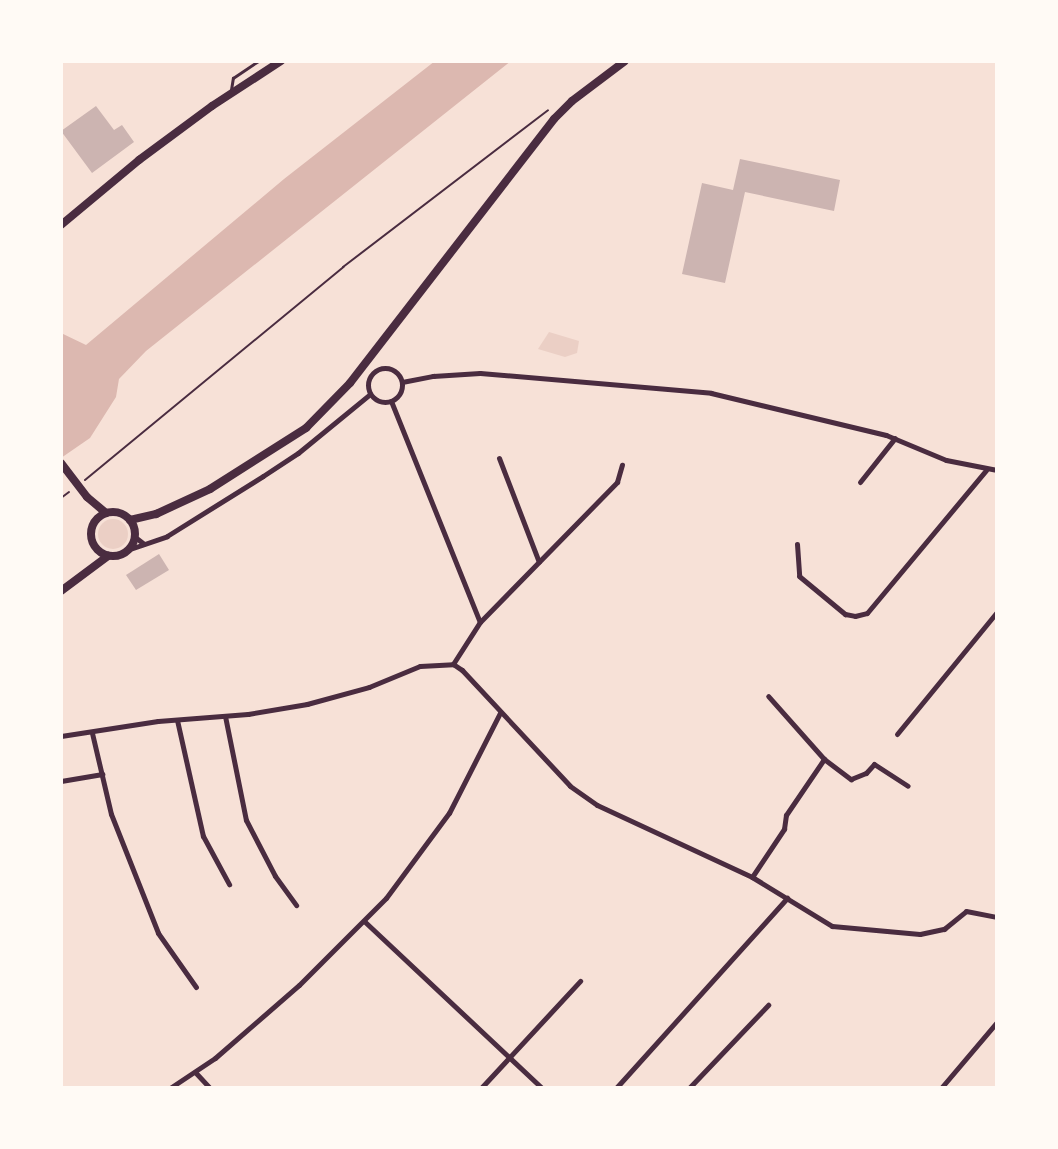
<!DOCTYPE html>
<style>
body{margin:0}
#map{position:relative;width:1058px;height:1149px;overflow:hidden;background:#f7e1d7;font-family:Poppins,sans-serif}
div>[style]{position:absolute}
.green>*{inset:0;background:#ebcfc5}
.round{border-radius:50%}
.water>*{inset:0;background:#dcb8b0}
.building>*{inset:0;background:#ccb4b1}
.path>*{height:2px;margin:-1px;padding:0 1px;transform-origin:1px;border-radius:1px;background:#4a2c40}
.service>*{height:2.5px;margin:-1.25px;padding:0 1.25px;transform-origin:1.25px;border-radius:1.25px;background:#4a2c40}
.minor>*{height:5px;margin:-2.5px;padding:0 2.5px;transform-origin:2.5px;border-radius:2.5px;background:#4a2c40}
.minor>.ring{margin:-2.5px;padding:0;box-sizing:content-box;background:none;border:5px solid #4a2c40;border-radius:50%}
.secondary>*{height:8px;margin:-4px;padding:0 4px;transform-origin:4px;border-radius:4px;background:#4a2c40}
.secondary>.ring{margin:-4px;padding:0;box-sizing:content-box;background:none;border:8px solid #4a2c40;border-radius:50%}
span{translate:-50% -50%;white-space:nowrap;text-align:center;line-height:1.15;-webkit-text-stroke:7px #fffaf5;paint-order:stroke}
.frame{position:absolute;inset:0;border:63px solid #fffaf5;pointer-events:none}
</style>
<div id="map">
<div class="green">
<i style="clip-path:polygon(549px 332px,579px 341px,577px 353px,565px 357px,538px 349px)"></i>
<i class="round" style="left:98px;top:519px;width:30px;height:30px"></i>
</div>
<div class="water">
<i style="clip-path:polygon(435px 61px,511px 61px,146px 351px,119px 379px,116px 397px,90px 438px,61px 458px,61px 333px,86px 345px,284px 179px)"></i>
</div>
<div class="building">
<i style="clip-path:polygon(96px 106px,114px 130px,122px 125px,134px 142px,92px 173px,61px 131px)"></i>
<i style="clip-path:polygon(740px 159px,840px 180px,834px 211px,745px 192px,725px 283px,682px 274px,702px 183px,733px 190px)"></i>
<i style="clip-path:polygon(159px 554px,169px 570px,136px 590px,126px 575px)"></i>
</div>
<div class="path">
<i style="left:85px;top:480px;width:335px;rotate:-39.5deg"></i>
<i style="left:343px;top:267px;width:258px;rotate:-37.4deg"></i>
<i style="left:61px;top:498px;width:10px;rotate:-37deg"></i>
</div>
<div class="service">
<i style="left:231px;top:90px;width:12px;rotate:-81deg"></i>
<i style="left:233px;top:78px;width:30px;rotate:-34deg"></i>
</div>
<div class="minor">
<i class="ring" style="left:368px;top:368px;width:29px;height:29px"></i>
<i style="left:402px;top:382px;width:32px;rotate:-11deg"></i>
<i style="left:433px;top:376px;width:47px;rotate:-3.7deg"></i>
<i style="left:480px;top:373px;width:232px;rotate:4.9deg"></i>
<i style="left:711px;top:393px;width:180px;rotate:13.5deg"></i>
<i style="left:886px;top:435px;width:65px;rotate:22.6deg"></i>
<i style="left:946px;top:460px;width:52px;rotate:11.1deg"></i>
<i style="left:391px;top:401px;width:238px;rotate:68.1deg"></i>
<i style="left:499px;top:458px;width:111px;rotate:69deg"></i>
<i style="left:860px;top:482px;width:56px;rotate:-51.5deg"></i>
<i style="left:135px;top:537px;width:11px;rotate:38deg"></i>
<i style="left:797px;top:544px;width:32px;rotate:86deg"></i>
<i style="left:799px;top:576px;width:60px;rotate:39.6deg"></i>
<i style="left:845px;top:614px;width:10px;rotate:11deg"></i>
<i style="left:855px;top:616px;width:12px;rotate:-14deg"></i>
<i style="left:867px;top:613px;width:186px;rotate:-50.2deg"></i>
<i style="left:130px;top:549px;width:39px;rotate:-19deg"></i>
<i style="left:167px;top:536px;width:113px;rotate:-32deg"></i>
<i style="left:263px;top:476px;width:42px;rotate:-33.3deg"></i>
<i style="left:298px;top:453px;width:93px;rotate:-39.3deg"></i>
<i style="left:453px;top:664px;width:50px;rotate:-57.3deg"></i>
<i style="left:480px;top:622px;width:196px;rotate:-45.6deg"></i>
<i style="left:617px;top:482px;width:18px;rotate:-74deg"></i>
<i style="left:225px;top:716px;width:106px;rotate:78.6deg"></i>
<i style="left:246px;top:820px;width:63px;rotate:62.6deg"></i>
<i style="left:275px;top:876px;width:36px;rotate:54deg"></i>
<i style="left:177px;top:720px;width:119px;rotate:77.4deg"></i>
<i style="left:203px;top:836px;width:55px;rotate:61.6deg"></i>
<i style="left:92px;top:733px;width:83px;rotate:76.8deg"></i>
<i style="left:111px;top:814px;width:128px;rotate:68.4deg"></i>
<i style="left:158px;top:933px;width:66px;rotate:54.9deg"></i>
<i style="left:897px;top:734px;width:158px;rotate:-50.7deg"></i>
<i style="left:61px;top:736px;width:98px;rotate:-8.8deg"></i>
<i style="left:158px;top:721px;width:90px;rotate:-4.4deg"></i>
<i style="left:248px;top:714px;width:60px;rotate:-9.6deg"></i>
<i style="left:307px;top:704px;width:64px;rotate:-15.3deg"></i>
<i style="left:369px;top:687px;width:55px;rotate:-22.4deg"></i>
<i style="left:420px;top:666px;width:33px;rotate:-3deg"></i>
<i style="left:453px;top:664px;width:11px;rotate:34deg"></i>
<i style="left:462px;top:670px;width:158px;rotate:47deg"></i>
<i style="left:570px;top:786px;width:33px;rotate:35deg"></i>
<i style="left:597px;top:805px;width:171px;rotate:24.9deg"></i>
<i style="left:752px;top:877px;width:94px;rotate:31.5deg"></i>
<i style="left:832px;top:926px;width:88px;rotate:5.2deg"></i>
<i style="left:920px;top:934px;width:25px;rotate:-12deg"></i>
<i style="left:944px;top:929px;width:28px;rotate:-39deg"></i>
<i style="left:966px;top:911px;width:32px;rotate:11deg"></i>
<i style="left:824px;top:759px;width:34px;rotate:37deg"></i>
<i style="left:851px;top:779px;width:16px;rotate:-22deg"></i>
<i style="left:866px;top:773px;width:12px;rotate:-48deg"></i>
<i style="left:874px;top:764px;width:40px;rotate:32.9deg"></i>
<i style="left:61px;top:781px;width:42px;rotate:-9.7deg"></i>
<i style="left:752px;top:877px;width:58px;rotate:-56.3deg"></i>
<i style="left:784px;top:829px;width:14px;rotate:-82deg"></i>
<i style="left:786px;top:815px;width:68px;rotate:-55.8deg"></i>
<i style="left:824px;top:759px;width:84px;rotate:-131.6deg"></i>
<i style="left:364px;top:921px;width:244px;rotate:43.2deg"></i>
<i style="left:195px;top:1072px;width:22px;rotate:47deg"></i>
<i style="left:170px;top:1088px;width:54px;rotate:-33.7deg"></i>
<i style="left:215px;top:1058px;width:111px;rotate:-41deg"></i>
<i style="left:299px;top:985px;width:123px;rotate:-45deg"></i>
<i style="left:386px;top:898px;width:106px;rotate:-53.5deg"></i>
<i style="left:449px;top:813px;width:112px;rotate:-63deg"></i>
<i style="left:481px;top:1088px;width:146px;rotate:-47.2deg"></i>
<i style="left:616px;top:1088px;width:256px;rotate:-48deg"></i>
<i style="left:689px;top:1088px;width:115px;rotate:-46.4deg"></i>
<i style="left:941px;top:1088px;width:87px;rotate:-49.7deg"></i>
</div>
<div class="secondary">
<i style="left:61px;top:225px;width:102px;rotate:-39.8deg"></i>
<i style="left:139px;top:160px;width:91px;rotate:-36.5deg"></i>
<i style="left:212px;top:106px;width:82px;rotate:-33.1deg"></i>
<i style="left:61px;top:463px;width:43px;rotate:52.6deg"></i>
<i style="left:87px;top:497px;width:25px;rotate:40deg"></i>
<i class="ring" style="left:91px;top:512px;width:36px;height:36px"></i>
<i style="left:130px;top:520px;width:27px;rotate:-13deg"></i>
<i style="left:156px;top:514px;width:60px;rotate:-24.8deg"></i>
<i style="left:210px;top:489px;width:114px;rotate:-32.4deg"></i>
<i style="left:306px;top:428px;width:63px;rotate:-45.6deg"></i>
<i style="left:350px;top:383px;width:334px;rotate:-52.3deg"></i>
<i style="left:554px;top:119px;width:25px;rotate:-45deg"></i>
<i style="left:572px;top:101px;width:66px;rotate:-37deg"></i>
<i style="left:61px;top:591px;width:59px;rotate:-36.7deg"></i>
</div>
<div class="frame"></div>
</div>
